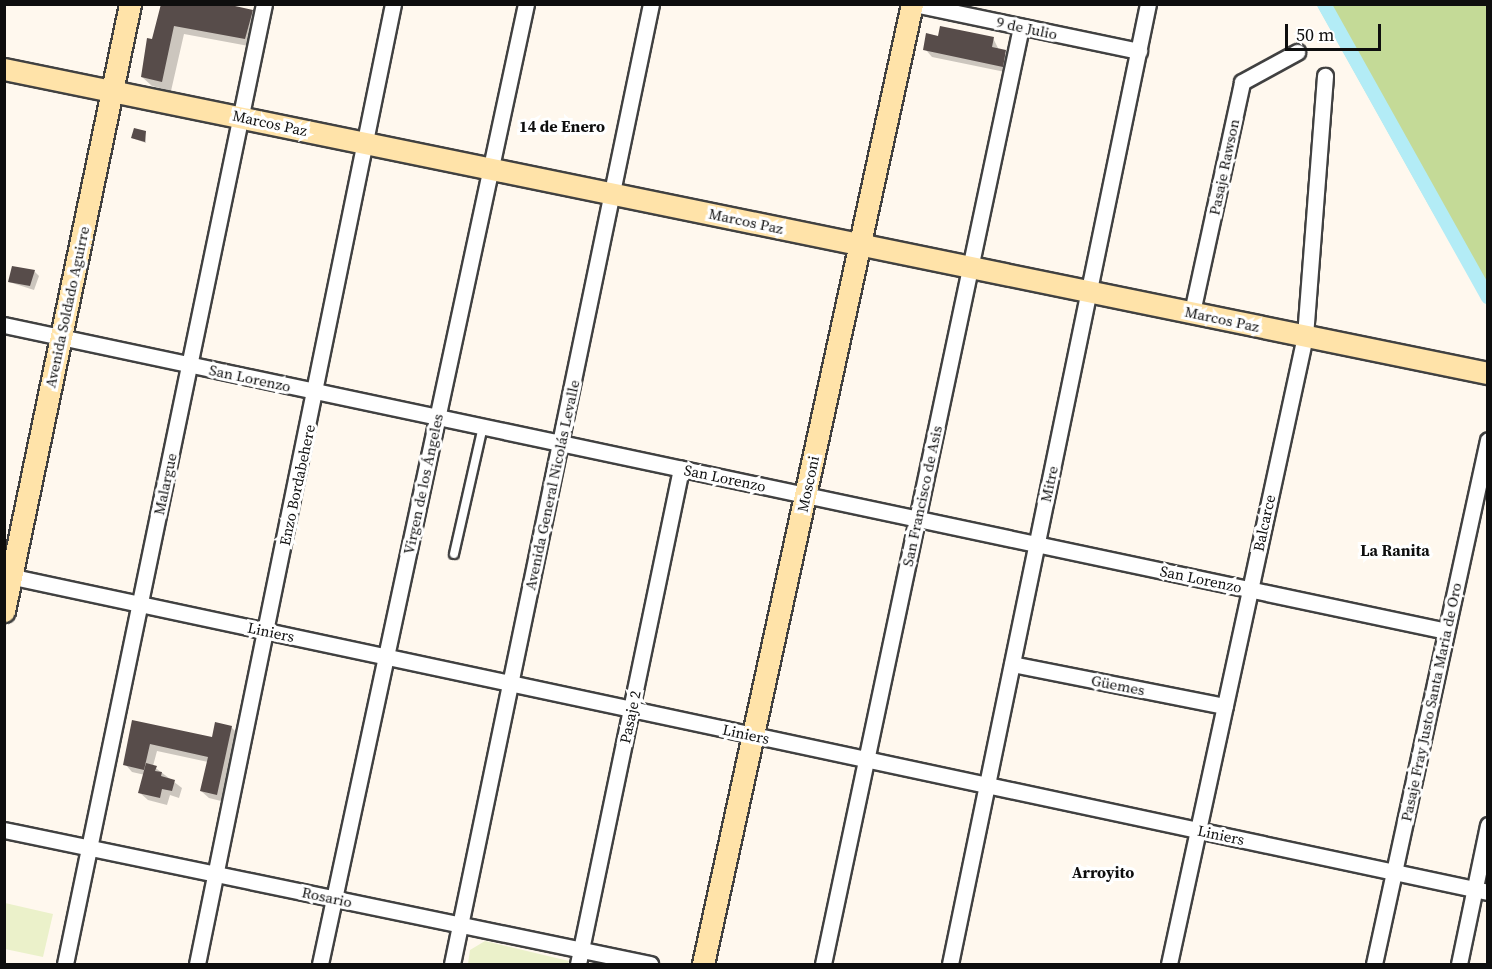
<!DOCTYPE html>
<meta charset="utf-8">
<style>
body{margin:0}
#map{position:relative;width:1492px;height:969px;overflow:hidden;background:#fff8ee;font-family:"Source Serif 4",serif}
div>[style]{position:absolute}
.forest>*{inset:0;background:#c4da97}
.pitch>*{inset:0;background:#ebf1ca}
.shadow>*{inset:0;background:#0003}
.canal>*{height:14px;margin:-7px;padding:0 7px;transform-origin:7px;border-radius:7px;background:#b3ecf6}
.building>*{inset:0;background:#574c4a}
.roads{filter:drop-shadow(2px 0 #414141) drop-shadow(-2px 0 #414141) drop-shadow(0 2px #414141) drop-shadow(0 -2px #414141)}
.lane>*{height:8px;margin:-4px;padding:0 4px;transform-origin:4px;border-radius:4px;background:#fff}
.street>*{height:15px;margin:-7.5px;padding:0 7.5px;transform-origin:7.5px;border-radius:7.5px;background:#fff}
.secondary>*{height:21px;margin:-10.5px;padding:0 10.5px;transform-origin:10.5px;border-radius:10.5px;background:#ffe3a9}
span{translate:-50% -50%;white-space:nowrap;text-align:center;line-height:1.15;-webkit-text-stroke:6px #fff;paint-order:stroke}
.street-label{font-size:15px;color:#0e0e0e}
.neighbourhood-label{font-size:16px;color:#0e0e0e;font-weight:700}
.frame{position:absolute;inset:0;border:6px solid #0e0e0e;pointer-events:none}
.scale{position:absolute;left:1285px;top:24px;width:96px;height:27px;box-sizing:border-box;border:3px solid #0e0e0e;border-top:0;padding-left:8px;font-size:18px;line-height:21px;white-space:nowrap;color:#0e0e0e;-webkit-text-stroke:4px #fff;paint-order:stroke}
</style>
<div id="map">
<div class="forest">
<i style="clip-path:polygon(1317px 5px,1487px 5px,1487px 305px,1431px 209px)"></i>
</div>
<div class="pitch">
<i style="clip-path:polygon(5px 903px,53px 914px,43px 957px,5px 949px)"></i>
<i style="clip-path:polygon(485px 941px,569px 961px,568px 964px,468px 964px,470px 950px)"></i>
</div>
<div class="shadow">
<i style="clip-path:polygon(162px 4px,252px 11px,262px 21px,254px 47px,184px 34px,171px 91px,152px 86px,142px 77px)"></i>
<i style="clip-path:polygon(940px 37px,993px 38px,999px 50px,1013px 59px,1010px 73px,932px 57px,925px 49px)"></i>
<i style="clip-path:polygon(145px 132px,146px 143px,132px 138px)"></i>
<i style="clip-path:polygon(34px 271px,39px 276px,34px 290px,9px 282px)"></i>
<i style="clip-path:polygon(134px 721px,213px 739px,231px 727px,239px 735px,225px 802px,209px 798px,201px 791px,208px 762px,157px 751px,153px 766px,182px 788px,179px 798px,170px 795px,167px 805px,148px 800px,140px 793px,145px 775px,132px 772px,125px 764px)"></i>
</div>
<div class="canal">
<i style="left:1324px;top:4px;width:336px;rotate:60.8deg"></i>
</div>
<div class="building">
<i style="clip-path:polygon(161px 4px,226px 4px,253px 10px,245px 39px,174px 26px,162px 82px,141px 77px,147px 38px,152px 39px)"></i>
<i style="clip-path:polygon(940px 26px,994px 37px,992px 47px,1006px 50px,1003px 67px,923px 50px,926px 33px,938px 36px)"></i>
<i style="clip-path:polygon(134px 128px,146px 131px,145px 142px,131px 138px)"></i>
<i style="clip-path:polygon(12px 266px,35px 270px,30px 286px,8px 282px)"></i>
<i style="clip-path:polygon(132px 720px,212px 737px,215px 722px,232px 726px,217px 795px,200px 791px,208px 757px,150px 744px,144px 770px,123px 765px)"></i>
<i style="clip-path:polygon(146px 763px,157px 766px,155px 771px,162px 772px,161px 776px,175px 780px,172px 791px,162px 789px,160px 798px,138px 793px)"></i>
</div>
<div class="roads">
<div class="lane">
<i style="left:454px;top:554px;width:131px;rotate:-77.2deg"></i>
</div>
<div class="street">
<i style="left:914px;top:4px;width:230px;rotate:11.8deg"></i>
<i style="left:1192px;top:312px;width:235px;rotate:-77.7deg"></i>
<i style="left:1242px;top:82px;width:63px;rotate:-28.6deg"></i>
<i style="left:4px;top:325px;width:1474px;rotate:11.98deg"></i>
<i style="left:4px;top:575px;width:1517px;rotate:12.06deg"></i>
<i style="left:1012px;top:664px;width:217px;rotate:11.2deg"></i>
<i style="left:4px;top:830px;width:660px;rotate:11.72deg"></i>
<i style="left:65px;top:964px;width:980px;rotate:-78.29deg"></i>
<i style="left:197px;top:964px;width:980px;rotate:-78.46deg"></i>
<i style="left:320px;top:964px;width:982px;rotate:-77.89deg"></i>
<i style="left:452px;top:964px;width:980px;rotate:-78.29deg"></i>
<i style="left:578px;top:964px;width:506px;rotate:-78.25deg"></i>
<i style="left:823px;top:964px;width:958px;rotate:-78.07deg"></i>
<i style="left:950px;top:964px;width:980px;rotate:-78.35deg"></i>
<i style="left:1169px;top:964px;width:643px;rotate:-77.78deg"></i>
<i style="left:1305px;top:336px;width:261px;rotate:-85.6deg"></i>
<i style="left:1374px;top:964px;width:536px;rotate:-77.73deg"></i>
<i style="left:1459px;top:964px;width:142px;rotate:-78.2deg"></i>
</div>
<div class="secondary">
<i style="left:4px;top:69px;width:1515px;rotate:11.58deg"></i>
<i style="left:4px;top:611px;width:620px;rotate:-78.27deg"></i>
<i style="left:703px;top:964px;width:982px;rotate:-77.72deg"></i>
</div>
</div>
<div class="street-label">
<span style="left:1027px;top:28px;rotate:12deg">9 de Julio</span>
<span style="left:270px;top:123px;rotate:12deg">Marcos Paz</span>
<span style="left:1224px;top:167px;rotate:-78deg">Pasaje Rawson</span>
<span style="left:746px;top:221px;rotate:12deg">Marcos Paz</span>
<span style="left:67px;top:307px;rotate:-78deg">Avenida Soldado Aguirre</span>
<span style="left:1222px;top:319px;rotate:12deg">Marcos Paz</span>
<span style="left:250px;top:378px;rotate:12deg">San Lorenzo</span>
<span style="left:725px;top:478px;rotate:12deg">San Lorenzo</span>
<span style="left:165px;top:484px;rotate:-78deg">Malargue</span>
<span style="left:423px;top:484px;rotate:-78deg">Virgen de los Ángeles</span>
<span style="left:808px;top:484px;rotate:-78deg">Mosconi</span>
<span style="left:1049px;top:484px;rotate:-78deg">Mitre</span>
<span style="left:297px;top:485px;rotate:-78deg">Enzo Bordabehere</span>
<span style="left:552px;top:485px;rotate:-78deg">Avenida General Nicolás Levalle</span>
<span style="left:922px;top:496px;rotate:-78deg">San Francisco de Asis</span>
<span style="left:1264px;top:523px;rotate:-78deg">Balcarce</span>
<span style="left:1201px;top:579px;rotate:12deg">San Lorenzo</span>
<span style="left:271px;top:632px;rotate:12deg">Liniers</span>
<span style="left:1118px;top:685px;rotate:11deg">Güemes</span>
<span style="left:1431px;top:702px;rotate:-78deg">Pasaje Fray Justo Santa Maria de Oro</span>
<span style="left:630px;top:717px;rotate:-78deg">Pasaje 2</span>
<span style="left:746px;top:734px;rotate:12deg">Liniers</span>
<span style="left:1221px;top:835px;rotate:12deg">Liniers</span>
<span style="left:327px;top:897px;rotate:12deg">Rosario</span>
</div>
<div class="neighbourhood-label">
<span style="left:562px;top:126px">14 de Enero</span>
<span style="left:1395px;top:550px">La Ranita</span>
<span style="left:1103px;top:872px">Arroyito</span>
</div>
<div class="frame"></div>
<div class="scale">50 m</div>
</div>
